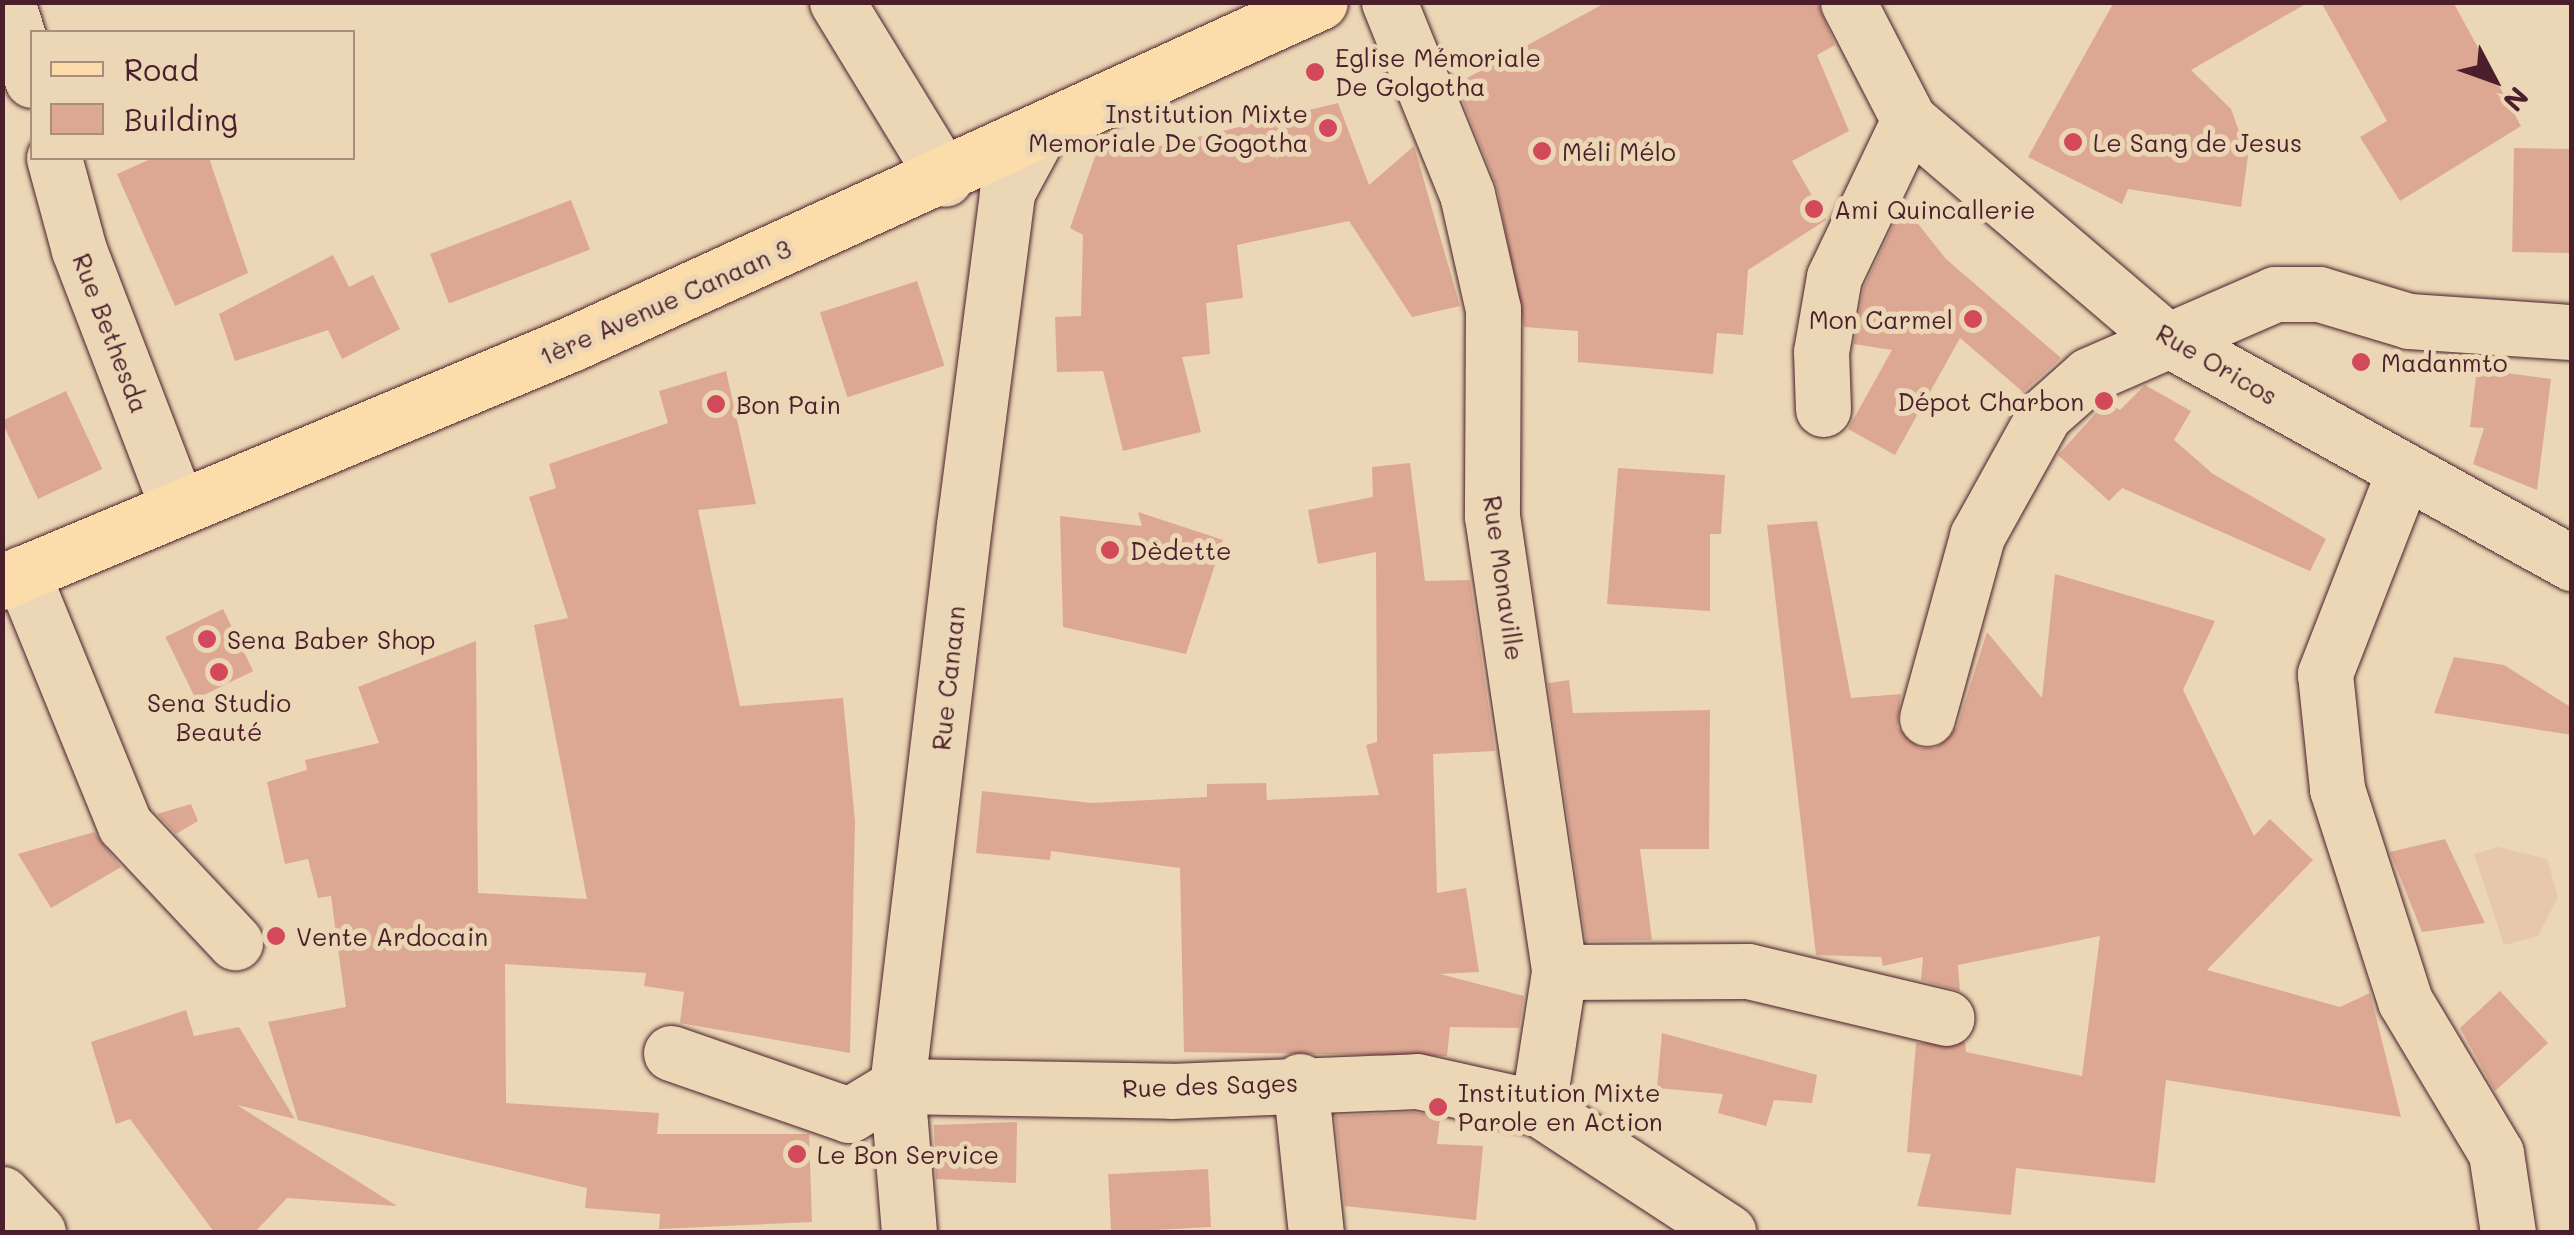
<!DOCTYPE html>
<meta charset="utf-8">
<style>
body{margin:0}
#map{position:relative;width:2574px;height:1235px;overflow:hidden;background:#ebd6b5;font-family:Mali,sans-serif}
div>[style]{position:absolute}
.built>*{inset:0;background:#e7c8ab}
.building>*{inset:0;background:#dda893;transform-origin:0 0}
.roads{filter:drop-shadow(0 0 2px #4a1f2b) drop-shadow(0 0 2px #4a1f2b)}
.minor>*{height:55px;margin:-27.5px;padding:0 27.5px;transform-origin:27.5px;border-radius:27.5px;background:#ebd6b5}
.major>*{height:55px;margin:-27.5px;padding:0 27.5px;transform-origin:27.5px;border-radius:27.5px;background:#fddcac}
.dots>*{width:28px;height:28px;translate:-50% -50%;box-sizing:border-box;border:5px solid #ebd6b5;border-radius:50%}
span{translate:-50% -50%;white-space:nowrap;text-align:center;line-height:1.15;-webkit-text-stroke:10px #ebd6b5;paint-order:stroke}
.poi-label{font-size:25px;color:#4a1f2b}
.left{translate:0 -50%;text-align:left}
.right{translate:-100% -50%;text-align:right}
.street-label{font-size:25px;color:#4a1f2b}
.frame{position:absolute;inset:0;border:5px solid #4a1f2b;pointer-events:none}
.legend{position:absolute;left:30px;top:30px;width:325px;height:130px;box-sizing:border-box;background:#ebd6b5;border:2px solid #ab8d7e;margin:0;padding:12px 18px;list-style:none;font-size:30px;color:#4a1f2b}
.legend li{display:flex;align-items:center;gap:20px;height:50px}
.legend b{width:50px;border:2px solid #ab8d7e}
.north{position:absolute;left:2444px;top:30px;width:100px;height:100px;-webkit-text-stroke:8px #ebd6b5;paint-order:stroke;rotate:131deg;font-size:28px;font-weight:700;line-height:40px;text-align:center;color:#4a1f2b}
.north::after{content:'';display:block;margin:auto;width:35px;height:45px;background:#4a1f2b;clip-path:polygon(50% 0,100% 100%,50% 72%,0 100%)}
</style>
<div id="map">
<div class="built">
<i style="clip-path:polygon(2498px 847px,2547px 859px,2558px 897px,2538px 936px,2504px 945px,2474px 854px)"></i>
</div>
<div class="building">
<i style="clip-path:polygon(1607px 2px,1817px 2px,1835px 45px,1817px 55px,1849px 131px,1792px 161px,1826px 220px,1748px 270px,1743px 335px,1717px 333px,1713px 374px,1578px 362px,1578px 331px,1524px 327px,1497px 187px,1456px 84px)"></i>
<i style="clip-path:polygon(2114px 2px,2309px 2px,2191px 70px,2231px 109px,2248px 156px,2241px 207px,2128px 189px,2122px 204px,2028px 157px)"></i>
<i style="clip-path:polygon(2321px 2px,2453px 2px,2521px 126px,2400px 201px,2360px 137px,2387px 121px)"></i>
<i style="clip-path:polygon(1338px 103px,1369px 185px,1414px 146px,1460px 306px,1412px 317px,1349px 221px,1237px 245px,1243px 298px,1206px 303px,1210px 354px,1182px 357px,1201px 432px,1123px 451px,1103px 371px,1057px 372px,1055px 317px,1081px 316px,1083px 235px,1070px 228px,1097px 151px,1146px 139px,1148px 149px)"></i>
<i style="left:2514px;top:148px;width:58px;height:104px;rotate:1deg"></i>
<i style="clip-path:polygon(153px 158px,209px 158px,248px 273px,175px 306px,117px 174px)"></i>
<i style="left:571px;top:200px;width:53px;height:151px;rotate:69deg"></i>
<i style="clip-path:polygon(1903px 205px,1946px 259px,2061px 358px,2023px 392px,1960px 338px,1895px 455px,1848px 429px,1892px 350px,1854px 344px,1864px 287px)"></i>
<i style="clip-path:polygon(333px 255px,349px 287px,373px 275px,400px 329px,342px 359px,328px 330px,235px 361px,219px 314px)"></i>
<i style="left:917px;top:281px;width:89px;height:102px;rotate:72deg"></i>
<i style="clip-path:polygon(2477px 369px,2551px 379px,2537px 490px,2473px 464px,2484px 428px,2470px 427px)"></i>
<i style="clip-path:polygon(726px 371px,756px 504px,698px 510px,740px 706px,843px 698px,855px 821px,850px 1053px,680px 1023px,684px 992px,644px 986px,646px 973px,505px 964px,506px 1103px,659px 1113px,657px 1134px,809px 1134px,812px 1222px,659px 1229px,660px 1214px,585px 1208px,587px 1188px,298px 1120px,268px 1022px,346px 1007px,331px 896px,318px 898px,308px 859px,285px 864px,267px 782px,307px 770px,305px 760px,379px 743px,358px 687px,476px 641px,478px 893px,587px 899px,534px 625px,568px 618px,529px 497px,556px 488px,549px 464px,668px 423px,659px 391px)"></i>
<i style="clip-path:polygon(2145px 385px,2191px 411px,2174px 440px,2213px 474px,2326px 539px,2310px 571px,2122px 488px,2109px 501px,2058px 455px,2106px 402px,2120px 410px)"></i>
<i style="left:66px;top:391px;width:86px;height:71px;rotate:65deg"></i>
<i style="clip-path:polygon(1410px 463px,1425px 581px,1470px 580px,1495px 751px,1433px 754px,1437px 893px,1466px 888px,1479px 972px,1440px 974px,1524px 996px,1519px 1028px,1450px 1027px,1447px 1056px,1184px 1052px,1180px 868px,1051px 851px,1050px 860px,976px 853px,982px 791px,1092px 803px,1207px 797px,1207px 784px,1266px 783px,1267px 800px,1379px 795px,1366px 745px,1377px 742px,1376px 552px,1318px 564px,1308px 510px,1373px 497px,1372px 467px)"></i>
<i style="clip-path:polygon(1618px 468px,1725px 475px,1721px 534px,1710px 534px,1710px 611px,1607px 604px)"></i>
<i style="clip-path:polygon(1138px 512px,1223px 540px,1186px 654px,1063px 627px,1060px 516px,1142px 526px)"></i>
<i style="clip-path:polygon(1817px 521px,1851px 698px,1901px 694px,1897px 727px,1920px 748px,1936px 748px,1957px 727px,1987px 632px,2042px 698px,2055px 574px,2215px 621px,2183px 690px,2254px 836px,2270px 819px,2313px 860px,2207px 970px,2340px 1007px,2370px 993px,2401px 1117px,2166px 1080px,2155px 1183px,2016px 1168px,2011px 1215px,1917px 1206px,1931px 1154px,1907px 1152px,1916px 1043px,1965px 1042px,1966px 1052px,2082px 1076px,2100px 936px,1958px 965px,1960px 991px,1921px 980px,1923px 957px,1883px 966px,1881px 957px,1816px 955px,1767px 525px)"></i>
<i style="left:223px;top:609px;width:69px;height:64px;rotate:64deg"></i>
<i style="clip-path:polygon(2454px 657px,2504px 665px,2572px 708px,2572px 735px,2434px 713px)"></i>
<i style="clip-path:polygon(1569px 680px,1573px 713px,1710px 710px,1709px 849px,1640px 849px,1652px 940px,1586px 941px,1548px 683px)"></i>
<i style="clip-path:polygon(191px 804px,198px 821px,176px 834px,157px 814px)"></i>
<i style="clip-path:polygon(94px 832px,121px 867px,51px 908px,18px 854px)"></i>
<i style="clip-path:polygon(2445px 839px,2485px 923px,2422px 932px,2390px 852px)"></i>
<i style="clip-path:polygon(2500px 991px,2548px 1043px,2495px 1091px,2460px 1028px)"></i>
<i style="clip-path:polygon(186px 1010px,194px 1036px,239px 1027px,295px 1119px,237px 1105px,397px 1206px,287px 1198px,255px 1232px,214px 1232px,130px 1119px,116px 1124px,91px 1042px)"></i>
<i style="clip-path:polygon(1662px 1033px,1817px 1075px,1812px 1103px,1774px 1100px,1766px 1126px,1718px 1113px,1723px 1094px,1657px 1088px)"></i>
<i style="clip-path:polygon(1414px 1112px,1440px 1118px,1437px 1144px,1483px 1146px,1476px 1220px,1345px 1206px,1335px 1116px)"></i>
<i style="clip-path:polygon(1017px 1122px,1016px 1183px,936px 1179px,934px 1125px)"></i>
<i style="left:1208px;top:1169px;width:58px;height:100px;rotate:87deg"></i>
</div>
<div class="roads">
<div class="minor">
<i style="left:7px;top:2px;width:82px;rotate:72.2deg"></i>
<i style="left:837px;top:2px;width:207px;rotate:58.6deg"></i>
<i style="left:1389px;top:2px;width:207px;rotate:67.9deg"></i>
<i style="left:1467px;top:194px;width:118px;rotate:77.3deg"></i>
<i style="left:1493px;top:309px;width:207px;rotate:90.3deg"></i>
<i style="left:1492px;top:516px;width:461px;rotate:81.6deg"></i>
<i style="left:1559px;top:972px;width:138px;rotate:98.8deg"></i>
<i style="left:1848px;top:2px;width:133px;rotate:62.7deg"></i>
<i style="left:1909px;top:120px;width:333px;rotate:40.5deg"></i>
<i style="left:2162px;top:336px;width:469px;rotate:29deg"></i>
<i style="left:54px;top:158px;width:95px;rotate:74.8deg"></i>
<i style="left:79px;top:250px;width:273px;rotate:69deg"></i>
<i style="left:1823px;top:409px;width:57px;rotate:-92deg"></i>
<i style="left:1821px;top:352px;width:76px;rotate:-80.2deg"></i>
<i style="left:1834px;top:277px;width:174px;rotate:-64.5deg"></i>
<i style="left:2404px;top:471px;width:218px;rotate:111.3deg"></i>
<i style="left:2325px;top:674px;width:116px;rotate:84deg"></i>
<i style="left:2337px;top:789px;width:223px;rotate:72.2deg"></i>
<i style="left:2405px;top:1001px;width:177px;rotate:59.1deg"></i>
<i style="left:2496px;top:1153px;width:80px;rotate:81.4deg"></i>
<i style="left:22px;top:573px;width:272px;rotate:67.8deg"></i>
<i style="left:125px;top:825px;width:161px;rotate:46.8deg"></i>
<i style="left:1927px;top:718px;width:189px;rotate:-74.6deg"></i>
<i style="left:1977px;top:536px;width:138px;rotate:-61deg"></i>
<i style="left:2044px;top:415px;width:60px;rotate:-41.6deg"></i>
<i style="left:2089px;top:375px;width:203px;rotate:-23.5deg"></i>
<i style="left:2275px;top:294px;width:44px"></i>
<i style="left:2319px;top:294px;width:94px;rotate:16.7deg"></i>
<i style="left:2409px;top:321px;width:163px;rotate:3.9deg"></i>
<i style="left:1559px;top:972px;width:189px;rotate:-0.3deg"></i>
<i style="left:1748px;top:971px;width:204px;rotate:13.3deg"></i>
<i style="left:671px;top:1053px;width:188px;rotate:19.2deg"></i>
<i style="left:849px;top:1115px;width:56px;rotate:-31.1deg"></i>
<i style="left:897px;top:1086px;width:274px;rotate:1deg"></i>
<i style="left:1171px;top:1091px;width:246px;rotate:-2.3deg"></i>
<i style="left:1417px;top:1081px;width:124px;rotate:12.6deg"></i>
<i style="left:1538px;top:1108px;width:227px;rotate:33.1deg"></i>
<i style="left:1300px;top:1081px;width:152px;rotate:84deg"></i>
<i style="left:2px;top:1194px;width:52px;rotate:46.5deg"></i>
<i style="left:909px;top:1232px;width:146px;rotate:-94.7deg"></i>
<i style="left:897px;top:1086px;width:565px;rotate:-83.19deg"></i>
<i style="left:964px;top:525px;width:336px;rotate:-82.6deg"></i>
<i style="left:1007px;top:192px;width:69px;rotate:-61.6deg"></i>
</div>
<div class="major">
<i style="left:2px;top:582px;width:619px;rotate:-22.71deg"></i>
<i style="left:573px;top:343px;width:821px;rotate:-24.54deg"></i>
</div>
</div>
<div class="dots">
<i style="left:1315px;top:72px;background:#d1495b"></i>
<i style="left:1328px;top:128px;background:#d1495b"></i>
<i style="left:2073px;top:142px;background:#d1495b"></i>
<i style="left:1542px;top:151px;background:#d1495b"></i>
<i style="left:1814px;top:209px;background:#d1495b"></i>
<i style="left:1973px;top:319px;background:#d1495b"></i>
<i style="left:2361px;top:362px;background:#d1495b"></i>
<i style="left:2104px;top:401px;background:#d1495b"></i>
<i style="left:716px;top:404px;background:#d1495b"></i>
<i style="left:1110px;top:550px;background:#d1495b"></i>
<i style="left:207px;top:639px;background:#d1495b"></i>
<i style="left:219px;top:672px;background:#d1495b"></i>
<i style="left:276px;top:936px;background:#d1495b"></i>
<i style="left:1438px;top:1107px;background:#d1495b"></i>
<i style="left:797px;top:1154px;background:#d1495b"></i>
</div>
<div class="poi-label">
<span class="left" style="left:1335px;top:72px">Eglise Mémoriale<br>De Golgotha</span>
<span class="right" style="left:1308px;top:128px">Institution Mixte<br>Memoriale De Gogotha</span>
<span class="left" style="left:2093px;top:142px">Le Sang de Jesus</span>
<span class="left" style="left:1562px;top:151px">Méli Mélo</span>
<span class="left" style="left:1834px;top:209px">Ami Quincallerie</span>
<span class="right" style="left:1953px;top:319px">Mon Carmel</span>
<span class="left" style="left:2381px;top:362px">Madanmto</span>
<span class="right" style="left:2084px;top:401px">Dépot Charbon</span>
<span class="left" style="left:736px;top:404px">Bon Pain</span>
<span class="left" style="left:1130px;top:550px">Dèdette</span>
<span class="left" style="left:227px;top:639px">Sena Baber Shop</span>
<span style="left:219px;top:717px">Sena Studio<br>Beauté</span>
<span class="left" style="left:296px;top:936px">Vente Ardocain</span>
<span class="left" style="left:1458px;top:1107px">Institution Mixte<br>Parole en Action</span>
<span class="left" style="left:817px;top:1154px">Le Bon Service</span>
</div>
<div class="street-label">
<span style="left:665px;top:302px;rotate:-24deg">1ère Avenue Canaan 3</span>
<span style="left:111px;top:333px;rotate:69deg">Rue Bethesda</span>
<span style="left:2217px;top:364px;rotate:30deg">Rue Oricos</span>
<span style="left:1504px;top:578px;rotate:82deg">Rue Monaville</span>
<span style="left:948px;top:678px;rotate:-84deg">Rue Canaan</span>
<span style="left:1210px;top:1085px;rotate:-2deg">Rue des Sages</span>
</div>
<div class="frame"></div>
<ul class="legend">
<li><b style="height:12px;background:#fddcac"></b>Road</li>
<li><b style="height:28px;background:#dda893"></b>Building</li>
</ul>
<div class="north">N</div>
</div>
